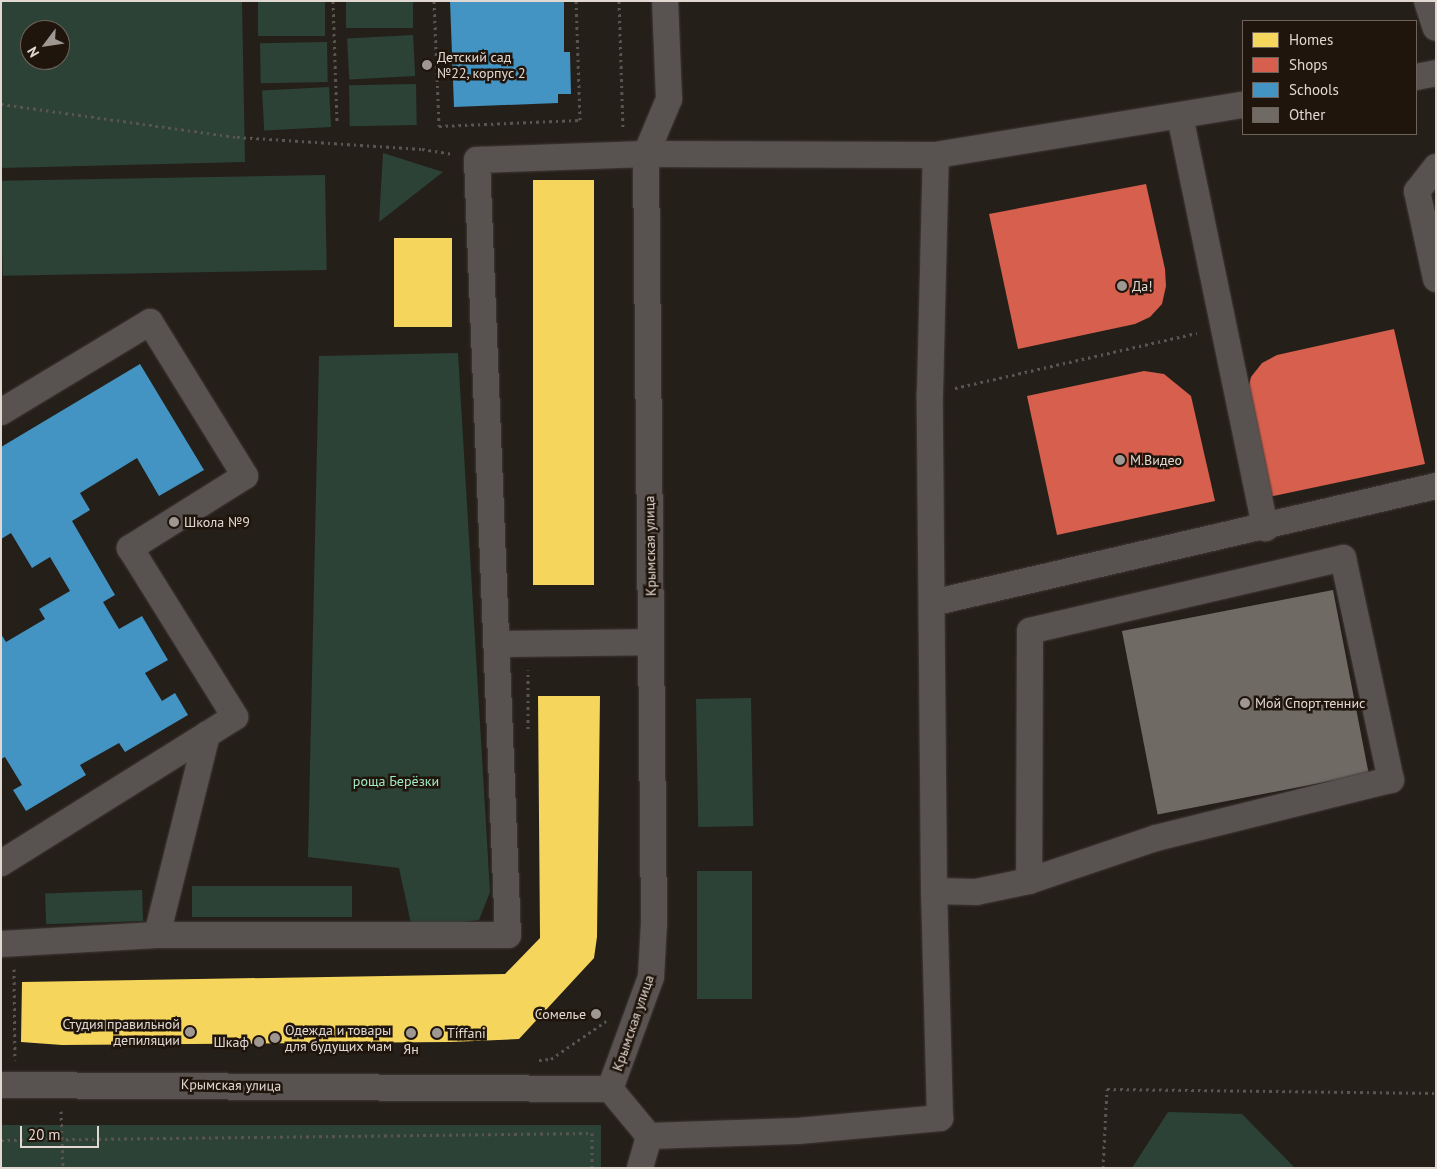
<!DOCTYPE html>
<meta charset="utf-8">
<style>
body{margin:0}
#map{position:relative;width:1437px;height:1169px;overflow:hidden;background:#251f1a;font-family:"PT Sans",sans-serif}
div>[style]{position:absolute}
.green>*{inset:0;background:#2c4236;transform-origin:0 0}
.homes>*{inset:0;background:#f6d55c;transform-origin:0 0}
.shops>*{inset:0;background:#d6604d}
.schools>*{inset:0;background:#4393c3}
.building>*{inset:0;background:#6f6a64;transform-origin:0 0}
.path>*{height:3px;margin-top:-1.5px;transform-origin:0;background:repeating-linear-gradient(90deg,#5b5552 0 2.5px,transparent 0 6.5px)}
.roads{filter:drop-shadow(0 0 1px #403a37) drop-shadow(0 0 1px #403a37)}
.minor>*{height:26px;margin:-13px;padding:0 13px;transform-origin:13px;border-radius:13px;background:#585350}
.dots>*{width:14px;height:14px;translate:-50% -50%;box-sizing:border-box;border:2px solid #20150c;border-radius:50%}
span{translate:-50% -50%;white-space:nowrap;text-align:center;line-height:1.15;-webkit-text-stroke:5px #20150c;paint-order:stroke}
.poi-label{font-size:14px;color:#e1d8d2}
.left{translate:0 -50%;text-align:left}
.right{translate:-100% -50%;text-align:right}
.street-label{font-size:14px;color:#e1d8d2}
.park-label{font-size:14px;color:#9fe9c4}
.frame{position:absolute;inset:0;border:2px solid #e1d8d2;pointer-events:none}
.legend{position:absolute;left:1242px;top:20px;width:175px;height:115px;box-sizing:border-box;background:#20150c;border:1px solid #6d635b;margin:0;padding:6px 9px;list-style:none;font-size:15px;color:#e1d8d2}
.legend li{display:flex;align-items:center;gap:10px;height:25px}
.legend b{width:25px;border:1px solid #6d635b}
.north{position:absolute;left:20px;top:20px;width:50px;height:50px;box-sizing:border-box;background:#20150c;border:1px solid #6d635b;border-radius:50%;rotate:239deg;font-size:14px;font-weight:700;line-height:20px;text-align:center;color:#e1d8d2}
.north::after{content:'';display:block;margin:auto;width:18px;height:22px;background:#9f9792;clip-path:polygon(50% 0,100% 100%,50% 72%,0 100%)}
.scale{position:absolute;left:20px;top:1126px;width:79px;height:22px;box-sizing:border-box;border:2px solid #e1d8d2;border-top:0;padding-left:6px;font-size:15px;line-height:18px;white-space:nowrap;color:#e1d8d2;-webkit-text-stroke:4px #20150c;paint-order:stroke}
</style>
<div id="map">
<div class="green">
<i style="clip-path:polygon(evenodd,1px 1px,242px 1px,245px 162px,1px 168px,1px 1px,30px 30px,60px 30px,60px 60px,30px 60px,30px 30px)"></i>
<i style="left:258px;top:1px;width:67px;height:35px"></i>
<i style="left:346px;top:1px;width:67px;height:27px"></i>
<i style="left:413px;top:35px;width:41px;height:66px;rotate:87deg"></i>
<i style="left:327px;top:42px;width:40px;height:67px;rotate:89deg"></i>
<i style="left:416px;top:84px;width:41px;height:67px;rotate:89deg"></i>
<i style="left:329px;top:87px;width:40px;height:67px;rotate:87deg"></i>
<i style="clip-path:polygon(383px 153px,443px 172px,379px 222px)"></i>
<i style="left:325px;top:175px;width:95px;height:324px;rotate:89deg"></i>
<i style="clip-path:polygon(458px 353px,490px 892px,479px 920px,412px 928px,399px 868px,308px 857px,319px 356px)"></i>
<i style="left:751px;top:698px;width:128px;height:55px;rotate:89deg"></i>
<i style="left:697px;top:871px;width:55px;height:128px"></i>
<i style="left:352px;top:886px;width:31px;height:160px;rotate:90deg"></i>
<i style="left:142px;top:890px;width:31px;height:97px;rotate:88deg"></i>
<i style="clip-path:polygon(1168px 1112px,1242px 1114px,1295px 1168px,1132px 1168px)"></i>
<i style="left:601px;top:1125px;width:43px;height:600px;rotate:90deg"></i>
</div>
<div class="homes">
<i style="left:533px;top:180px;width:61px;height:405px"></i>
<i style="left:394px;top:238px;width:58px;height:89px"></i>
<i style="clip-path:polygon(538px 696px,600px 696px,597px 937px,594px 958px,519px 1039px,451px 1042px,62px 1045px,21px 1042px,22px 982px,505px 974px,540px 938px)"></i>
</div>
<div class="shops">
<i style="clip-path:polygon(1146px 184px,1165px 269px,1166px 286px,1162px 304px,1150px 317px,1135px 324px,1018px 349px,989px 214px)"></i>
<i style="clip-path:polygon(1394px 329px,1425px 464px,1269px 497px,1247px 394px,1251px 377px,1262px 363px,1277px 355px)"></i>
<i style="clip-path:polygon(1144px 371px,1164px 374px,1191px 396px,1215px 501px,1057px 535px,1027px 396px)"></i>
</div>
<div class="schools">
<i style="clip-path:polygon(450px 1px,564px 1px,564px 52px,570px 52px,571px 94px,558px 94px,558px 103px,454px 107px)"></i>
<i style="clip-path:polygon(140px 364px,204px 470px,159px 496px,137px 458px,80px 493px,90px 510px,72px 521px,115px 595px,103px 602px,119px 629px,142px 616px,168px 660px,145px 673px,162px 701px,175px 693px,188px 715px,125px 752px,119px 743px,80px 765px,86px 775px,26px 811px,13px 790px,22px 785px,5px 757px,1px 759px,1px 634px,6px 642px,45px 619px,39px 609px,70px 591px,50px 557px,32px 568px,11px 533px,1px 539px,1px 447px)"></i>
</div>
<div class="building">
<i style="left:1333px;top:590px;width:187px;height:215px;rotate:79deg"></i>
</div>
<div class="path">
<i style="left:333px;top:1px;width:122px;rotate:88.1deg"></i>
<i style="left:434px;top:1px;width:125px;rotate:87.7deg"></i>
<i style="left:439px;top:126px;width:141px;rotate:-2.4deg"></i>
<i style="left:580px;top:120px;width:119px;rotate:-91.9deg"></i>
<i style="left:619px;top:1px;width:128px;rotate:88.2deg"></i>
<i style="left:1px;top:104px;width:238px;rotate:8deg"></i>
<i style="left:237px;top:137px;width:185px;rotate:3.7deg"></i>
<i style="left:422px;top:149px;width:30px;rotate:9deg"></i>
<i style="left:955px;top:388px;width:248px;rotate:-12.8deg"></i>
<i style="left:528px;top:729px;width:59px;rotate:-90deg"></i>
<i style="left:14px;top:969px;width:91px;rotate:89.4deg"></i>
<i style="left:539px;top:1060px;width:12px;rotate:-5deg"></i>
<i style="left:551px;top:1059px;width:67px;rotate:-34.6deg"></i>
<i style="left:61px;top:1111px;width:57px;rotate:88deg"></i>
<i style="left:1px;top:1140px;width:591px;rotate:-0.68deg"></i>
<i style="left:592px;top:1133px;width:35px;rotate:90deg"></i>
<i style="left:1103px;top:1168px;width:79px;rotate:-87.1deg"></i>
<i style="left:1107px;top:1089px;width:329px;rotate:0.7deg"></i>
</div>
<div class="roads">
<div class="minor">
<i style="left:1427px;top:1px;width:28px;rotate:72deg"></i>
<i style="left:1416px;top:77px;width:20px;rotate:-11deg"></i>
<i style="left:1180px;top:116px;width:421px;rotate:78.3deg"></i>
<i style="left:1436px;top:167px;width:31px;rotate:128deg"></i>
<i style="left:1417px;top:191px;width:90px;rotate:77.8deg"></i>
<i style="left:1px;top:412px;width:174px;rotate:-31.1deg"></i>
<i style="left:150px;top:322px;width:181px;rotate:58.3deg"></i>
<i style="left:245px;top:476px;width:136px;rotate:147.9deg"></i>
<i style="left:130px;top:548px;width:199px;rotate:58.1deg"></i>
<i style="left:235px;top:717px;width:276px;rotate:148deg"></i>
<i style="left:932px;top:603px;width:517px;rotate:-13.07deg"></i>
<i style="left:496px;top:644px;width:155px;rotate:-0.7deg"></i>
<i style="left:934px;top:891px;width:42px;rotate:1.4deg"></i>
<i style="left:976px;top:892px;width:54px;rotate:-11.7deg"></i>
<i style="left:1029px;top:881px;width:134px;rotate:-18.7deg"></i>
<i style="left:1156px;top:838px;width:242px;rotate:-13.9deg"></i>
<i style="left:1391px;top:780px;width:227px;rotate:-102.2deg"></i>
<i style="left:1343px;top:558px;width:321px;rotate:166.9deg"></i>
<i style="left:1030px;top:631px;width:250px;rotate:90.2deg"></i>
<i style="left:157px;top:935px;width:207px;rotate:-76deg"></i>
<i style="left:1px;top:944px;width:156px;rotate:-3.3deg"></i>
<i style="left:157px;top:935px;width:351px"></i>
<i style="left:508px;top:935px;width:776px;rotate:-92.29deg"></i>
<i style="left:477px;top:160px;width:169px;rotate:-2deg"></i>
<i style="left:646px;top:154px;width:290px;rotate:0.2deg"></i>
<i style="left:936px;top:155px;width:311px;rotate:-9.3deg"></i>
<i style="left:1px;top:1085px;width:609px;rotate:0.38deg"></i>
<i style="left:610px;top:1089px;width:119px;rotate:-69.9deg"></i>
<i style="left:651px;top:977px;width:54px;rotate:-86.8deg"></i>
<i style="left:654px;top:923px;width:769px;rotate:-90.6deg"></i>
<i style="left:646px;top:154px;width:60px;rotate:-67.3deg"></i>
<i style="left:669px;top:99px;width:98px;rotate:-92.3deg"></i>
<i style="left:610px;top:1089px;width:61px;rotate:50.3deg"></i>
<i style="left:649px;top:1136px;width:149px;rotate:-1.9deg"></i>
<i style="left:798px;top:1131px;width:143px;rotate:-5.2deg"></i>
<i style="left:940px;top:1118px;width:227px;rotate:-91.5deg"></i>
<i style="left:934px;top:891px;width:498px;rotate:-90.5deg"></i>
<i style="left:930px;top:393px;width:238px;rotate:-88.6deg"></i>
<i style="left:640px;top:1168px;width:33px;rotate:-74deg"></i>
</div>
</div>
<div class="dots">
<i style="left:427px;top:65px;background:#9f9792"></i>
<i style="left:1122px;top:286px;background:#9f9792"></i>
<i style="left:1120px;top:460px;background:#9f9792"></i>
<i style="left:174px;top:522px;background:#9f9792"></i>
<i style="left:1245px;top:703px;background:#9f9792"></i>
<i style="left:596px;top:1014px;background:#9f9792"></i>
<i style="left:190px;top:1032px;background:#9f9792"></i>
<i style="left:411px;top:1033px;background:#9f9792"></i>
<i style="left:437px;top:1033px;background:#9f9792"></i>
<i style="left:275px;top:1038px;background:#9f9792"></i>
<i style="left:259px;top:1042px;background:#9f9792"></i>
</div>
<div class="poi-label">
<span class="left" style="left:437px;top:65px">Детский сад<br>№22, корпус 2</span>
<span class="left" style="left:1132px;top:286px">Да!</span>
<span class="left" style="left:1130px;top:460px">М.Видео</span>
<span class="left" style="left:184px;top:522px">Школа №9</span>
<span class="left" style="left:1255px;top:703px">Мой Спорт теннис</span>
<span class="right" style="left:586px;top:1014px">Сомелье</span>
<span class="right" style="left:180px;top:1032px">Студия правильной<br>депиляции</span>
<span class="left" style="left:285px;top:1038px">Одежда и товары<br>для будущих мам</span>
<span class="left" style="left:447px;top:1033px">Tiffani</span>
<span class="right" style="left:249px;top:1042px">Шкаф</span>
<span style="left:411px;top:1049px">Ян</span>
</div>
<div class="street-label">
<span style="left:650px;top:546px;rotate:-91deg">Крымская улица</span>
<span style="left:633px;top:1023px;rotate:-71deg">Крымская улица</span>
<span style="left:231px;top:1085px;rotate:1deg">Крымская улица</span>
</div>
<div class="park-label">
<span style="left:396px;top:781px">роща Берёзки</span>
</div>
<div class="frame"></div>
<ul class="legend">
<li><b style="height:14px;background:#f6d55c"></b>Homes</li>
<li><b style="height:14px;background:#d6604d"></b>Shops</li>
<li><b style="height:14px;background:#4393c3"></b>Schools</li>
<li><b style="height:14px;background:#6f6a64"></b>Other</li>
</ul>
<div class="north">N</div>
<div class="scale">20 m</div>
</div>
